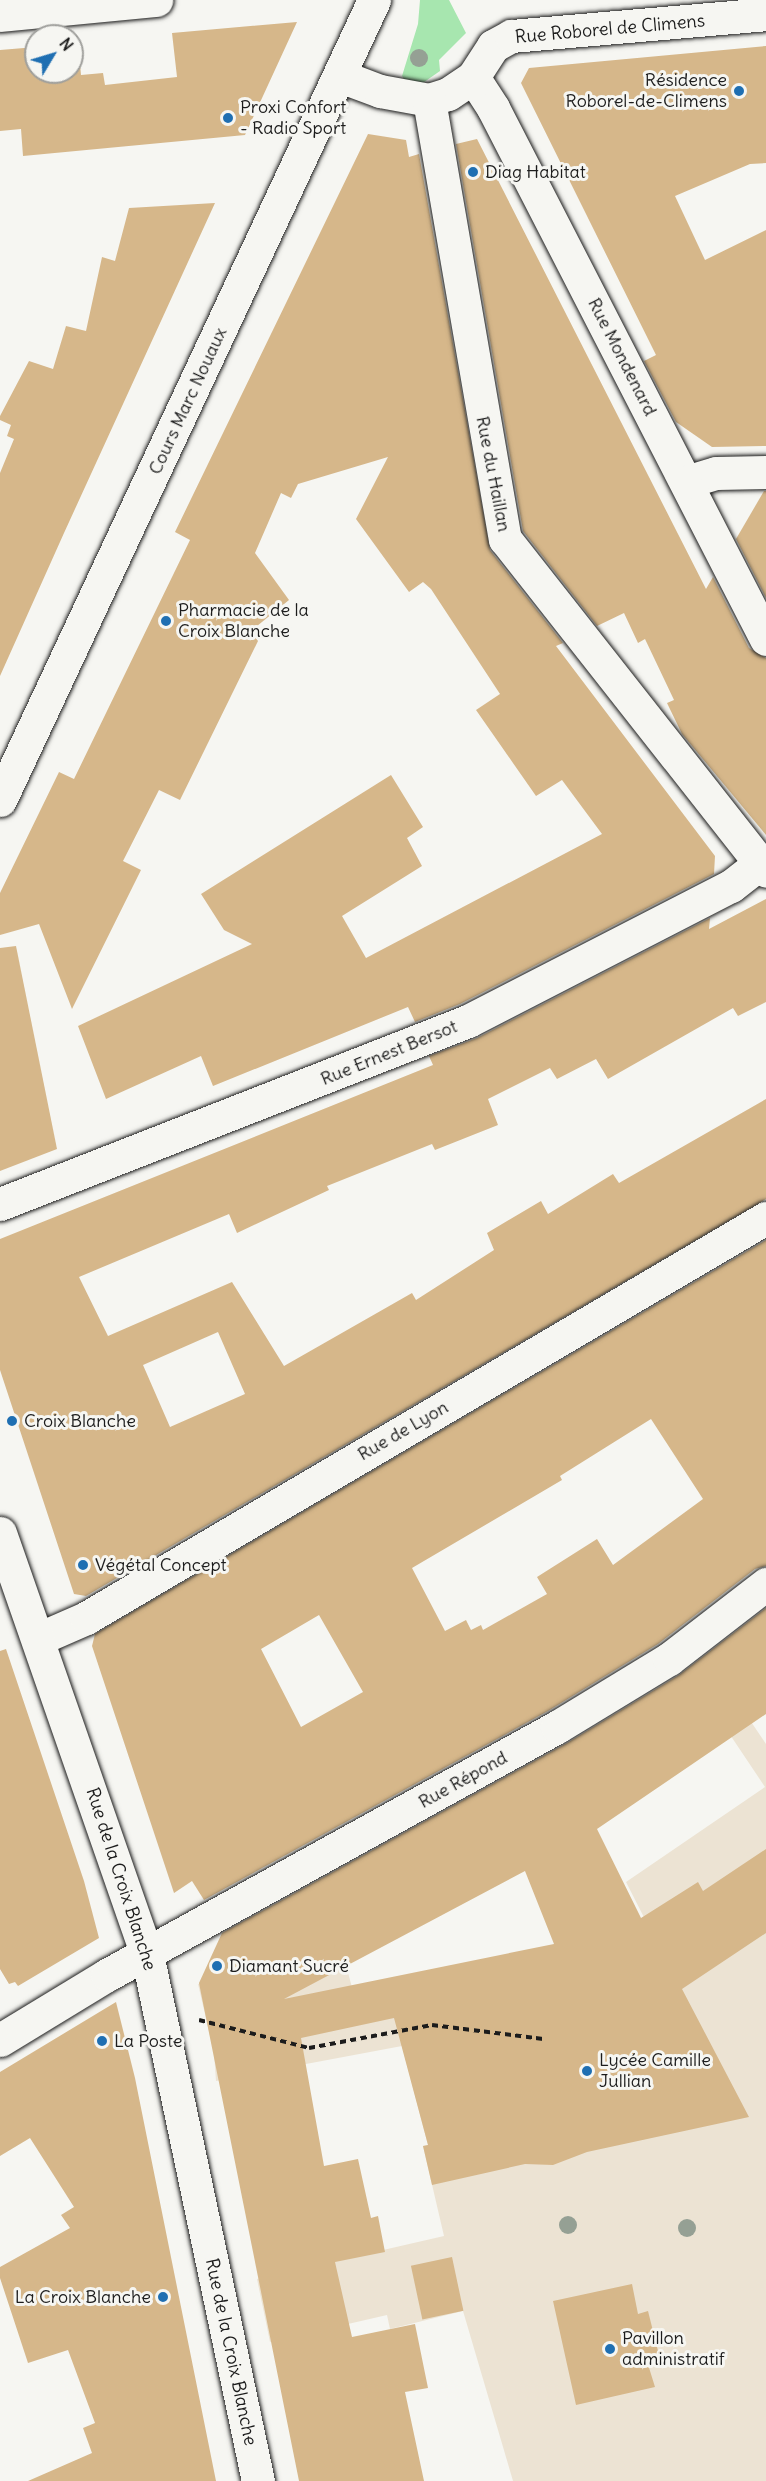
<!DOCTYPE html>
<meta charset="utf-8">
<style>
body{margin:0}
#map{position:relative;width:766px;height:2481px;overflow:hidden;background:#f6f6f2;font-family:Delius,sans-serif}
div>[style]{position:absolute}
.built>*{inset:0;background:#ece3d3}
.green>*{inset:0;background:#a7e6af}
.building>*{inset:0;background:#d6b78a;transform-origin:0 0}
.path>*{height:4px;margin-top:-2px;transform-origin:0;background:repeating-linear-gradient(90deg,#1c1c1c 0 6px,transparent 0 10.5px)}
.roads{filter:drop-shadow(0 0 2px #1c1c1c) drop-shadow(0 0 2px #1c1c1c)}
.minor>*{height:33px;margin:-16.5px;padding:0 16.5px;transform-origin:16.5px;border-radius:16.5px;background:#f6f6f2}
.tertiary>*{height:33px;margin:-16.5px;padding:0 16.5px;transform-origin:16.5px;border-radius:16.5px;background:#f6f6f2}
.trees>*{width:18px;height:18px;margin:-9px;border-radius:50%;background:#95a094}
.dots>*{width:16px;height:16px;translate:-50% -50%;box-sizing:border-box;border:3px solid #f6f6f2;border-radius:50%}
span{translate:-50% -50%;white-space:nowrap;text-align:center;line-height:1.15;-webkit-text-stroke:6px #f6f6f2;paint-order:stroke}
.street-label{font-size:18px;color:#1c1c1c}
.poi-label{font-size:18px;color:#1c1c1c}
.right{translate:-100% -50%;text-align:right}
.left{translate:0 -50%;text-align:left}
.north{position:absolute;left:24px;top:24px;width:60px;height:60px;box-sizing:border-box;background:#f6f6f2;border:2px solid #9f9f9c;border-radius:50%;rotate:52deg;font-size:16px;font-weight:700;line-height:24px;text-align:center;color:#1c1c1c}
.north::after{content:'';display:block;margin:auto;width:21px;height:27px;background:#1f6fb2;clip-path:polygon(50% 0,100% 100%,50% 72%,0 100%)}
</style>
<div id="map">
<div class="built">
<i style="clip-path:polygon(710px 1661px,766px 1744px,766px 2481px,513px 2481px,463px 2311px,390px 2329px,387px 2315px,270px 2342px,257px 2279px,444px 2236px,423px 2146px,428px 2145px,402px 2046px,216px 2081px,214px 2053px,198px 1984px,273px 2000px,288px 1958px,347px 1969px,362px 2024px,654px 1937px,626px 1882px,765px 1787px,690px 1675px)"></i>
</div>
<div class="green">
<i style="clip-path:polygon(420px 0,449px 0,466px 33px,439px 60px,440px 71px,417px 87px,408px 85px,402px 76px,418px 24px)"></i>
</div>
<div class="building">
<i style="clip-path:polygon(297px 22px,245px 135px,23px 156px,21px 129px,0 131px,0 50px,36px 47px,36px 72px,72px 72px,72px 43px,78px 43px,81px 75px,103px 73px,105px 85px,177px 77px,172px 33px)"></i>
<i style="clip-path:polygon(766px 46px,766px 163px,750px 164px,675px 196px,705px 260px,766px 230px,766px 446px,712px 447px,676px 422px,644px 361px,656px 355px,521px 83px,529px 68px)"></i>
<i style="clip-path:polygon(368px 134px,406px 140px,409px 157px,419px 154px,490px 550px,563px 643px,556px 646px,715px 856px,714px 874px,460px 1004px,415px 1022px,408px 1007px,213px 1086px,201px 1056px,106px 1099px,78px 1026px,252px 944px,224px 930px,201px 894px,391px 775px,423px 827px,407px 838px,422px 866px,342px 916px,366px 958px,602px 834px,562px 780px,536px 796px,476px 710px,500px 694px,431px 589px,423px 582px,409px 592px,356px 519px,388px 457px,298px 484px,291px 498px,281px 493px,255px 553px,289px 600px,251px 631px,258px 641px,180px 800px,159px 790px,123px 861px,141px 870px,72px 1009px,39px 924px,0 935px,0 893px,59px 772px,74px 779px,190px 540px,175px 532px)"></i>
<i style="clip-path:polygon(477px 139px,706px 589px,713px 577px,749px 648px,766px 658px,766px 835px,682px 734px,667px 703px,674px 700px,645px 639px,638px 643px,624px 613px,597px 626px,523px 531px,456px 144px)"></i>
<i style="clip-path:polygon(215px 203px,64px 533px,0 676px,0 473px,14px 439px,7px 436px,11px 425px,0 420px,0 416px,29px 361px,53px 369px,66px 326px,86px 331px,102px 257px,115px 261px,129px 208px)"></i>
<i style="clip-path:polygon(764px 491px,766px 491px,766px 598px,736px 539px)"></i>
<i style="clip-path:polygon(evenodd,766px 899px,766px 1002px,738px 1016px,733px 1008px,608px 1079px,596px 1059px,557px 1079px,550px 1068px,488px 1099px,498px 1125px,435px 1150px,432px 1144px,327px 1186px,329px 1190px,237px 1233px,229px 1214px,79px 1277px,108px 1336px,232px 1282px,284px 1366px,412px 1293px,416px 1300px,494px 1250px,487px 1233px,541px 1201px,548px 1214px,613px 1174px,619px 1183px,766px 1099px,766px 1199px,86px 1596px,74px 1594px,0 1370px,0 1239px,433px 1065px,429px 1056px,477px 1038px,710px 918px,709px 929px,766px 899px,218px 1332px,245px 1394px,170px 1427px,143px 1365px,218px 1332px)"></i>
<i style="clip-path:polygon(16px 946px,57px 1149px,0 1171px,0 948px)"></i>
<i style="clip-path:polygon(evenodd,766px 1240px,766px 1566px,755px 1569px,658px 1644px,548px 1711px,204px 1900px,192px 1881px,174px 1893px,92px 1646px,95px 1634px,766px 1240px,651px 1419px,703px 1499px,613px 1565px,597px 1539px,537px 1577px,547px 1594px,483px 1630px,481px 1625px,471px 1630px,466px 1620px,445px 1631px,412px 1568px,562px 1480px,560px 1476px,651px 1419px,766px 1240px,319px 1615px,363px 1692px,301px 1727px,261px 1649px,319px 1615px)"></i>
<i style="clip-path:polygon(evenodd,766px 1608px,766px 1714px,597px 1829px,641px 1918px,698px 1882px,703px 1891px,766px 1849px,766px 1933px,682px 1989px,749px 2117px,587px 2152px,553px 2165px,525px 2164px,432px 2185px,423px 2146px,428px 2145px,394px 2018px,301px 2038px,324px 2166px,358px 2159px,371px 2218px,378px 2216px,385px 2252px,335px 2262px,352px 2337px,415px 2324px,428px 2388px,405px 2392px,424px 2481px,299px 2481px,199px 1983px,222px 1933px,567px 1743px,679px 1675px,766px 1608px,525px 1871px,554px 1944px,284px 1999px,525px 1871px)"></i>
<i style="clip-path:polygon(6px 1649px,84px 1881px,99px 1938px,18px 1986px,15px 1982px,9px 1984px,0 1969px,0 1651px)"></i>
<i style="clip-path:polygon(116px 2002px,135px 2078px,216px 2481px,28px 2481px,92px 2453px,83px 2428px,95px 2423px,68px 2350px,28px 2363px,0 2278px,0 2267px,70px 2228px,61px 2215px,74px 2207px,30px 2138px,0 2156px,0 2072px)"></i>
<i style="left:452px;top:2257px;width:55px;height:42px;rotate:78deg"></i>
<i style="clip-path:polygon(632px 2284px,638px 2314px,648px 2311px,659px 2355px,646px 2358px,655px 2387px,576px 2405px,553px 2301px)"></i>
</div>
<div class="path">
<i style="left:199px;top:2020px;width:114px;rotate:14.3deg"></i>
<i style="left:309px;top:2048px;width:125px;rotate:-10.6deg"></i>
<i style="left:432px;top:2025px;width:112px;rotate:7.2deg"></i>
</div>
<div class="roads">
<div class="minor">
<i style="left:0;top:15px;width:157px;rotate:-5.5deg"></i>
<i style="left:340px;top:76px;width:43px;rotate:20.6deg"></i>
<i style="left:380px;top:91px;width:50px;rotate:10.4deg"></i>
<i style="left:429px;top:100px;width:20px;rotate:-18deg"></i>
<i style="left:448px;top:94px;width:30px;rotate:-34deg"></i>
<i style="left:473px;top:77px;width:37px;rotate:-57deg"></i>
<i style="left:493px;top:46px;width:21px;rotate:-29deg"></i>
<i style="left:511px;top:36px;width:256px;rotate:-4.9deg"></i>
<i style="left:473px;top:77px;width:37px;rotate:57deg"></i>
<i style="left:493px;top:108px;width:597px;rotate:62.79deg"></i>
<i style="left:429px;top:100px;width:446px;rotate:80.2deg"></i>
<i style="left:505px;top:539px;width:422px;rotate:51.8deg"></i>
<i style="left:686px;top:482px;width:31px;rotate:-17deg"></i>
<i style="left:716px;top:473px;width:50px;rotate:-1.1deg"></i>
<i style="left:0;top:1204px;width:503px;rotate:-21.36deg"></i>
<i style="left:468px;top:1021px;width:296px;rotate:-27.2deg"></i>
<i style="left:731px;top:886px;width:37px;rotate:-38deg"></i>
<i style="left:38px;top:1639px;width:52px;rotate:-23.6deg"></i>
<i style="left:86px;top:1618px;width:789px;rotate:-30.47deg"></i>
</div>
<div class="tertiary">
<i style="left:0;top:800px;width:883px;rotate:-64.94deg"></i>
<i style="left:0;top:1533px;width:446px;rotate:70.8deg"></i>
<i style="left:147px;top:1954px;width:539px;rotate:78.11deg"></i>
<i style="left:0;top:2040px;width:125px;rotate:-31.3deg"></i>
<i style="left:107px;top:1975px;width:514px;rotate:-28.86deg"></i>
<i style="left:557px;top:1727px;width:131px;rotate:-31.3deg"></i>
<i style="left:669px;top:1659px;width:123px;rotate:-37.7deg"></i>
</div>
</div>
<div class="trees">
<i style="left:419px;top:58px"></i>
<i style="left:568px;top:2225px"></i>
<i style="left:687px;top:2228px"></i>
</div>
<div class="dots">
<i style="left:739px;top:91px;background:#1f6fb2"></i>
<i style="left:228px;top:118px;background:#1f6fb2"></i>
<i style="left:473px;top:172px;background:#1f6fb2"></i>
<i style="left:166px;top:621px;background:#1f6fb2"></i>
<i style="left:12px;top:1421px;background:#1f6fb2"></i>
<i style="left:83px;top:1565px;background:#1f6fb2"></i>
<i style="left:217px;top:1966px;background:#1f6fb2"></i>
<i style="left:102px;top:2041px;background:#1f6fb2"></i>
<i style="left:587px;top:2071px;background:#1f6fb2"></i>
<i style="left:163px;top:2297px;background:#1f6fb2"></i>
<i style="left:610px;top:2349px;background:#1f6fb2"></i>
</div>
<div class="street-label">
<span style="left:610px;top:29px;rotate:-5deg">Rue Roborel de Climens</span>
<span style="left:622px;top:357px;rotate:63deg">Rue Mondenard</span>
<span style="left:188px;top:401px;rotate:-65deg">Cours Marc Nouaux</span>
<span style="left:493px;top:474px;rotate:79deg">Rue du Haillan</span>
<span style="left:389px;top:1053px;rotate:-22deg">Rue Ernest Bersot</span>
<span style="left:403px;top:1431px;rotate:-30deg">Rue de Lyon</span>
<span style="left:463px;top:1780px;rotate:-29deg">Rue Répond</span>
<span style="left:121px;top:1879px;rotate:72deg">Rue de la Croix Blanche</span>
<span style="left:231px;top:2352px;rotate:78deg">Rue de la Croix Blanche</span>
</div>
<div class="poi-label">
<span class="right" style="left:727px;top:91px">Résidence<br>Roborel-de-Climens</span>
<span class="left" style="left:240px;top:118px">Proxi Confort<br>- Radio Sport</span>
<span class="left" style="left:485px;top:172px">Diag Habitat</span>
<span class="left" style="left:178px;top:621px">Pharmacie de la<br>Croix Blanche</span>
<span class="left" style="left:24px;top:1421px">Croix Blanche</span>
<span class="left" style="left:95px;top:1565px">Végétal Concept</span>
<span class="left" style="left:229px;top:1966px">Diamant Sucré</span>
<span class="left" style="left:114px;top:2041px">La Poste</span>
<span class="left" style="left:599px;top:2071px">Lycée Camille<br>Jullian</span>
<span class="right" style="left:151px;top:2297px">La Croix Blanche</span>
<span class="left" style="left:622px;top:2349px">Pavillon<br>administratif</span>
</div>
<div class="north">N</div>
</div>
